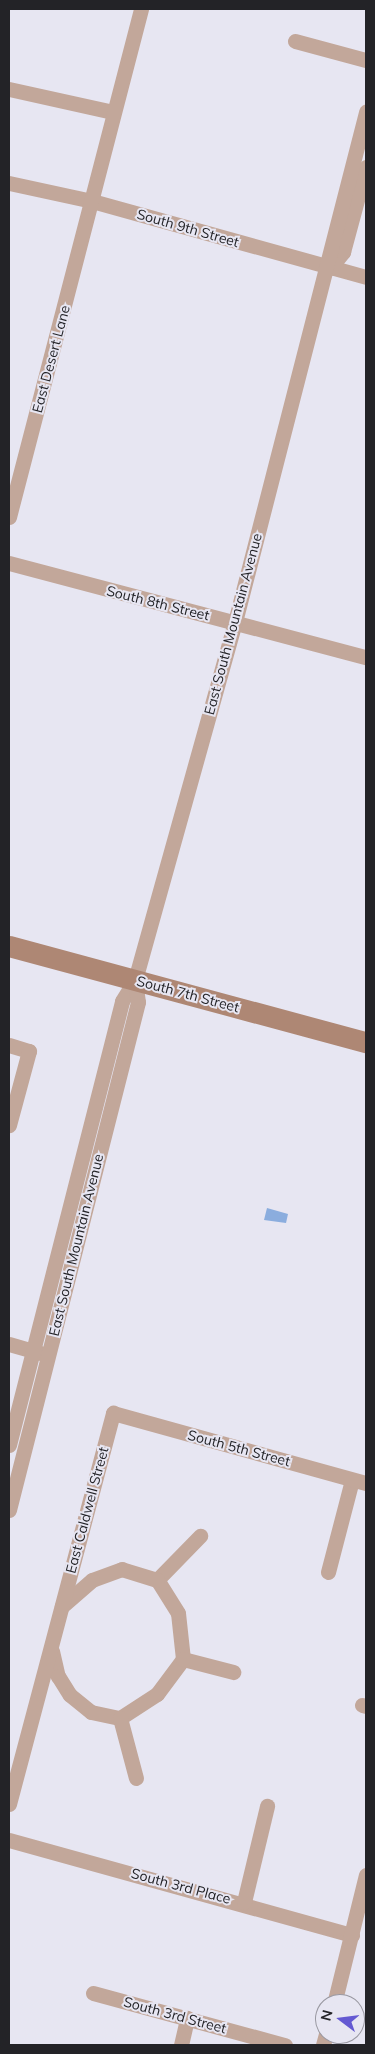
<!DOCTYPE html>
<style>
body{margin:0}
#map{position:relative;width:375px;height:2054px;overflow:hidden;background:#e7e6f2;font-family:Mulish,sans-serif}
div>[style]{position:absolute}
.water>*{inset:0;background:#8badde}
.street>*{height:15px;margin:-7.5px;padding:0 7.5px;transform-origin:7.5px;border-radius:7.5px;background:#c2a79a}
.secondary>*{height:21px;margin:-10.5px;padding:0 10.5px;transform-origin:10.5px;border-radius:10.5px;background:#ae8774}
span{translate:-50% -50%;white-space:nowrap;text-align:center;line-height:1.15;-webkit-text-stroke:4px #e7e6f2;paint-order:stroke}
.street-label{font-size:14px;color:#232327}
.frame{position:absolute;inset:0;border:10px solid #232327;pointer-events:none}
.north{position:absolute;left:315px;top:1994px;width:50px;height:50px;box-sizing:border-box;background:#e7e6f2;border:1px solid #9998a1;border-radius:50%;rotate:285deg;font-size:14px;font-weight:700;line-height:20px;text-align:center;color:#232327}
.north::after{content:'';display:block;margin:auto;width:18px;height:22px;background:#6459d2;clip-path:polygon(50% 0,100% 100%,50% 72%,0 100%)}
</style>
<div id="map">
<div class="water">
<i style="clip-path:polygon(267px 1208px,288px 1214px,286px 1223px,264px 1220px)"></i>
</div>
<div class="street">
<i style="left:295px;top:41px;width:73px;rotate:15deg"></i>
<i style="left:9px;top:89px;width:107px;rotate:12.5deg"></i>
<i style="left:9px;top:183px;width:85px;rotate:12.2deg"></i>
<i style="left:92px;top:201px;width:284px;rotate:15.5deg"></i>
<i style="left:330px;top:268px;width:21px;rotate:-51deg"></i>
<i style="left:343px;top:252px;width:88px;rotate:-74.9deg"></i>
<i style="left:9px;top:517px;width:525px;rotate:-75.43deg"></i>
<i style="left:9px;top:563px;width:369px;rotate:14.8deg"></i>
<i style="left:9px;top:1045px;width:21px;rotate:17deg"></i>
<i style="left:29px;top:1051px;width:77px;rotate:105.1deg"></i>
<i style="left:9px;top:1344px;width:33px;rotate:16deg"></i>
<i style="left:9px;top:1445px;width:458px;rotate:-75.7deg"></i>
<i style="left:122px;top:1001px;width:25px;rotate:-58deg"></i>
<i style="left:135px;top:980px;width:372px;rotate:-74.4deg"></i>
<i style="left:235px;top:622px;width:527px;rotate:-75.59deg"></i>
<i style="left:9px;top:1510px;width:524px;rotate:-75.75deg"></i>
<i style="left:138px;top:1002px;width:22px;rotate:-98deg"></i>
<i style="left:328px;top:1572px;width:95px;rotate:-75.4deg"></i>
<i style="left:157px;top:1580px;width:62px;rotate:-45.7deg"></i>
<i style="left:52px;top:1651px;width:26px;rotate:77deg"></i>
<i style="left:58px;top:1676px;width:22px;rotate:58deg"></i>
<i style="left:70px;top:1695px;width:27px;rotate:39deg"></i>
<i style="left:91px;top:1712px;width:30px;rotate:12deg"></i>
<i style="left:120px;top:1718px;width:44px;rotate:-33deg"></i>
<i style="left:157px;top:1694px;width:44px;rotate:-53.4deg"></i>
<i style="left:183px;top:1659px;width:46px;rotate:-96.2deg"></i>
<i style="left:178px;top:1613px;width:39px;rotate:-122deg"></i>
<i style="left:157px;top:1580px;width:37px;rotate:-163deg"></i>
<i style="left:122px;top:1569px;width:32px;rotate:160deg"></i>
<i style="left:92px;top:1580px;width:40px;rotate:139deg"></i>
<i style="left:183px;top:1659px;width:52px;rotate:14.6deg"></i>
<i style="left:362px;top:1705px;width:4px;rotate:14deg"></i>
<i style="left:120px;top:1718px;width:62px;rotate:75.1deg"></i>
<i style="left:9px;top:1804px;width:405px;rotate:-75.1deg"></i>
<i style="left:113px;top:1413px;width:263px;rotate:15.5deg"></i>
<i style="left:9px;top:1840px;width:356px;rotate:15.5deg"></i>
<i style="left:244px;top:1902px;width:99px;rotate:-76.5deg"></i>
<i style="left:93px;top:1993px;width:199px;rotate:15.2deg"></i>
<i style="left:334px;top:2004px;width:133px;rotate:-76.1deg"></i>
<i style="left:181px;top:2045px;width:28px;rotate:-77deg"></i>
<i style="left:323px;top:2045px;width:11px;rotate:-75deg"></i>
</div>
<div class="secondary">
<i style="left:9px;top:946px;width:370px;rotate:15.1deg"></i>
</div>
<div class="street-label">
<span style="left:188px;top:228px;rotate:16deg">South 9th Street</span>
<span style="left:51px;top:359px;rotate:-75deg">East Desert Lane</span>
<span style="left:158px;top:603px;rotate:14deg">South 8th Street</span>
<span style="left:233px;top:624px;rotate:-75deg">East South Mountain Avenue</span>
<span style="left:188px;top:994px;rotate:15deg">South 7th Street</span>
<span style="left:76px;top:1245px;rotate:-76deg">East South Mountain Avenue</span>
<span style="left:239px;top:1448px;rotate:15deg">South 5th Street</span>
<span style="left:87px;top:1510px;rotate:-75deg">East Caldwell Street</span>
<span style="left:181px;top:1886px;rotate:15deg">South 3rd Place</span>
<span style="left:175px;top:2015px;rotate:15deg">South 3rd Street</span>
</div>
<div class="frame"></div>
<div class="north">N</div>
</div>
